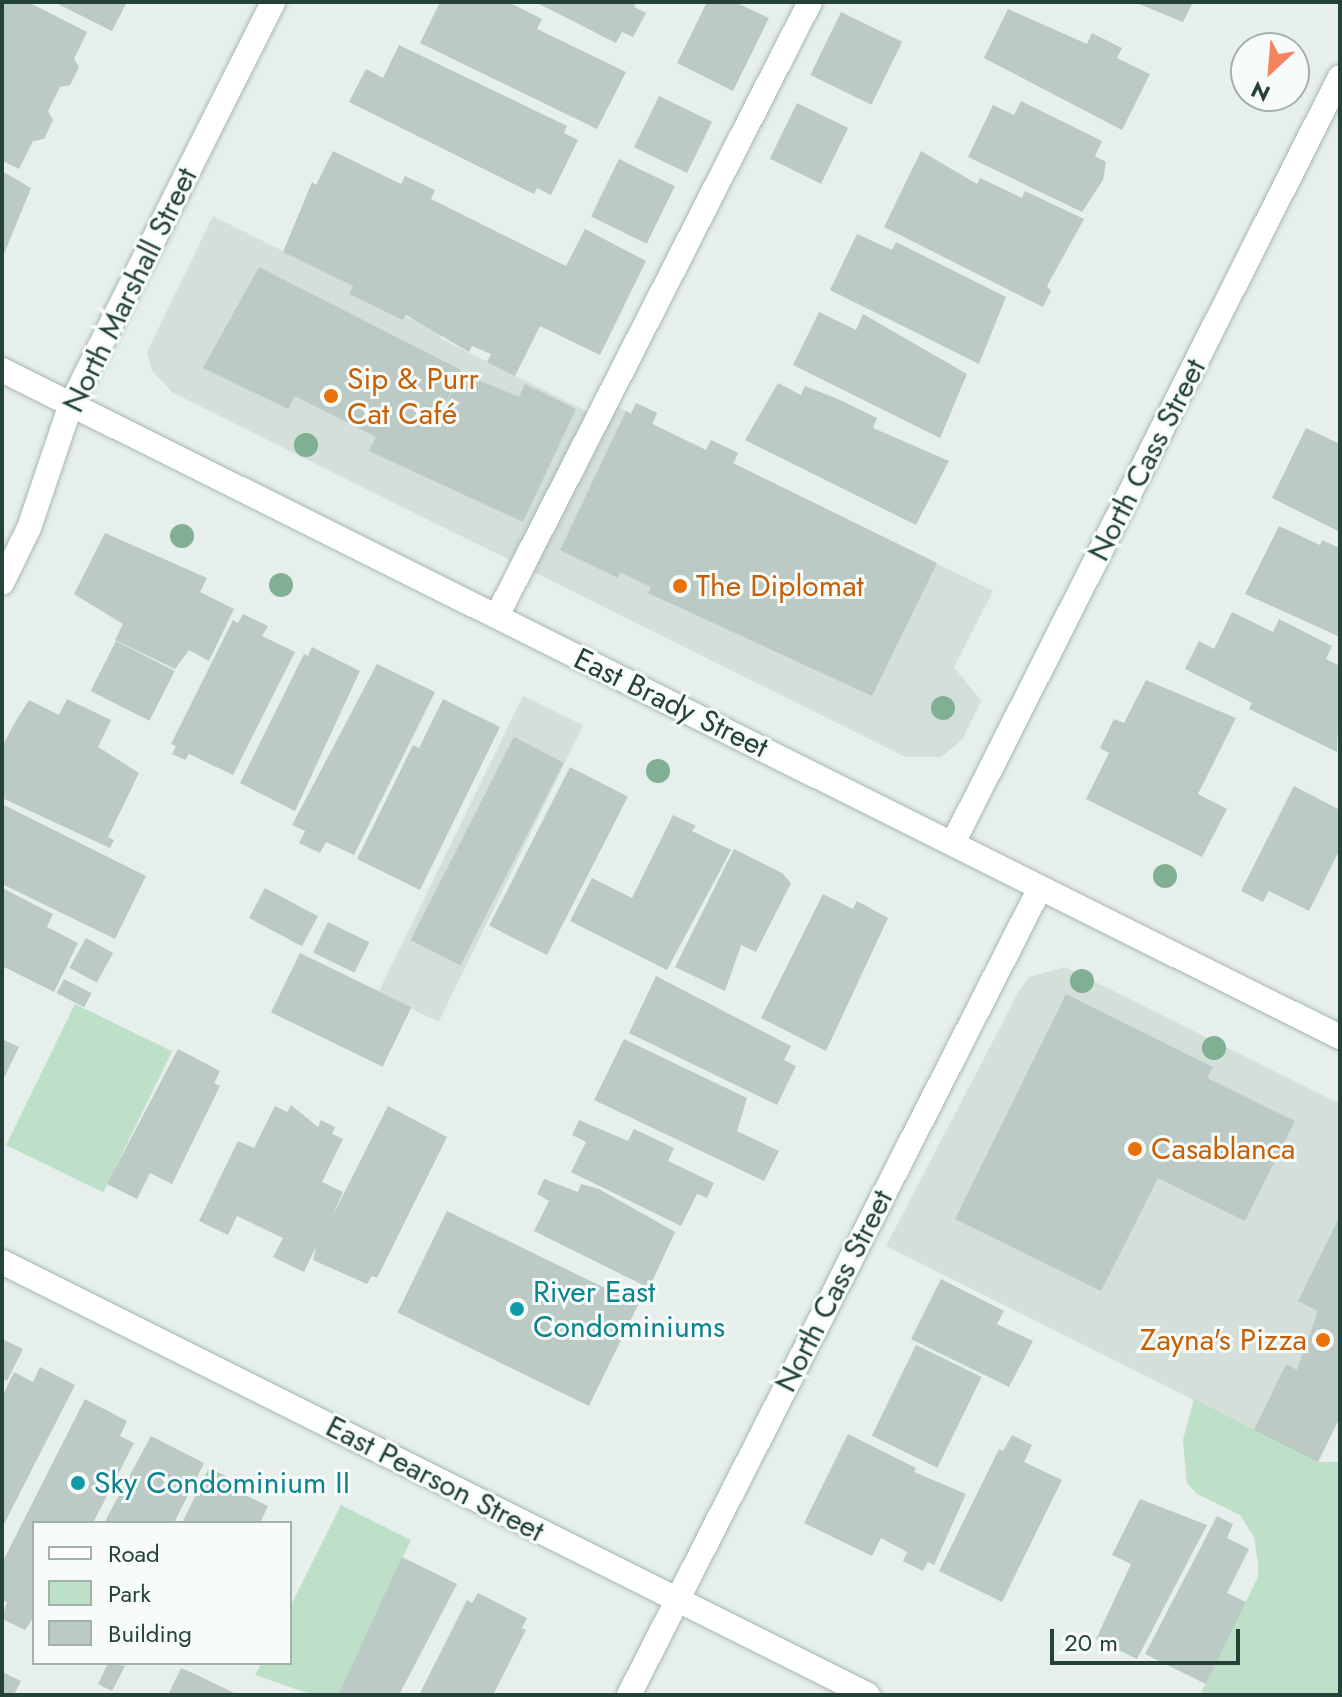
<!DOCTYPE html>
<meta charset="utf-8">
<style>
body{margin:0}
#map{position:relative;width:1342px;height:1697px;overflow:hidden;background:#e6efeb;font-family:Jost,sans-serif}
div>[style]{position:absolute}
.built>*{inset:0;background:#d4dfda;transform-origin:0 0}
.green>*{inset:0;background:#bfe0c8;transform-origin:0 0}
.building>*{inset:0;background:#bbcac4;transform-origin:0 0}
.roads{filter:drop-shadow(0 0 2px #a8b8b2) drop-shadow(0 0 2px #a8b8b2)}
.lane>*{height:24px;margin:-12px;padding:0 12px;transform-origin:12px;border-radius:12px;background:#fff}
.street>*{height:24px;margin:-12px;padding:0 12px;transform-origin:12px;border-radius:12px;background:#fff}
.secondary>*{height:24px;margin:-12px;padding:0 12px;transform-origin:12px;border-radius:12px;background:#fff}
.trees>*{width:24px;height:24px;margin:-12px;border-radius:50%;background:#80af93}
.dots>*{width:22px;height:22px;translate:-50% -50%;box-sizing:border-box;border:4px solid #f7fbf9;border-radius:50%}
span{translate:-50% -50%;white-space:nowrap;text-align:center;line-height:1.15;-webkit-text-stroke:6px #f7fbf9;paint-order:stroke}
.street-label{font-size:30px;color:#24423a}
.food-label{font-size:30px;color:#c56008}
.left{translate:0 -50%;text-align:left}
.right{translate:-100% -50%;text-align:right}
.culture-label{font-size:30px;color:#0d838f}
.frame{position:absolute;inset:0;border:4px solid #24423a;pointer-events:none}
.legend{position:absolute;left:32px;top:1521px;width:260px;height:144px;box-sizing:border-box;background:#f7fbf9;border:2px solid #a3b1ad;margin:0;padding:10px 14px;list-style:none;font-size:24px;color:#24423a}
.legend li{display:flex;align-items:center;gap:16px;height:40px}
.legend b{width:40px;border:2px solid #a3b1ad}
.north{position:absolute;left:1230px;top:32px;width:80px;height:80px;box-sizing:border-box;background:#f7fbf9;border:2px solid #a3b1ad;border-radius:50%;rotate:206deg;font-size:22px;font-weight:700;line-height:32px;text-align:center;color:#24423a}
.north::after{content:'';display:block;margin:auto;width:28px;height:36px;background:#f4845f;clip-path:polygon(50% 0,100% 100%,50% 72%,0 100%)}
.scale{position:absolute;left:1050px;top:1629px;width:190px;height:36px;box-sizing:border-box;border:4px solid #24423a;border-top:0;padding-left:10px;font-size:24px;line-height:28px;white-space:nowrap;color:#24423a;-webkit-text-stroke:6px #f7fbf9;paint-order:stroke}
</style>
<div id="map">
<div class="built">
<i style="clip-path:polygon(213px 216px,353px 286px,349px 294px,443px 332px,440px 338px,588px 412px,605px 401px,631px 413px,636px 403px,657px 413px,653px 424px,706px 450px,711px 440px,738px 453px,734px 464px,993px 591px,954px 667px,981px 701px,962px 740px,941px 757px,906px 757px,173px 393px,152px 371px,147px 352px)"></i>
<i style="left:523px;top:696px;width:67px;height:330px;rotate:26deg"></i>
<i style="clip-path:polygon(1065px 967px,1340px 1104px,1340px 1417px,1318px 1462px,886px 1246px,1018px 993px,1029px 977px)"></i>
</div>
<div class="green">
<i style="left:75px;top:1004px;width:108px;height:157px;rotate:26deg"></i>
<i style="clip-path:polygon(1194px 1399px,1318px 1462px,1340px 1462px,1340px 1695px,1200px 1695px,1258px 1577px,1258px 1563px,1254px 1537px,1240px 1515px,1197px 1494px,1187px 1483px,1183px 1440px)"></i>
<i style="clip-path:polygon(341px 1505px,411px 1540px,338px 1695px,313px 1695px,255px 1675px,262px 1663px,290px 1663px,290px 1607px)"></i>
</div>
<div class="building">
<i style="clip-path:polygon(2px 2px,28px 2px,87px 32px,74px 59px,79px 67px,70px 85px,60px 87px,48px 111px,53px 120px,44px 139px,33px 141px,19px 169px,2px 161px)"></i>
<i style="clip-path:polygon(54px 2px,127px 2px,112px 31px)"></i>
<i style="clip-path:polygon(440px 2px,508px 2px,542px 19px,537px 29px,626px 72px,597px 129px,420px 43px)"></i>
<i style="clip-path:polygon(535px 2px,637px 2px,634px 7px,646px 13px,633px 37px,622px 32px,616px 43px)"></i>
<i style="clip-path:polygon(707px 2px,735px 2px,769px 18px,733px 91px,677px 63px)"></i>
<i style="clip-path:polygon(1134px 2px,1193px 2px,1183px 22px)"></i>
<i style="clip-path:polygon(1008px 9px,1087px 44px,1092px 33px,1122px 48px,1117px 58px,1150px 74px,1122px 130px,984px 58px)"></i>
<i style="left:841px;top:12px;width:68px;height:70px;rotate:26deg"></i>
<i style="clip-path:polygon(399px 45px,567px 126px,564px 133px,578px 140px,551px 195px,537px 188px,534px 194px,349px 102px,366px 69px,383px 78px)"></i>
<i style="left:659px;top:96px;width:59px;height:57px;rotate:26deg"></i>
<i style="clip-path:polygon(1021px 101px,1102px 141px,1095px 156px,1106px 162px,1103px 180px,1082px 212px,968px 157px,993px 105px,1014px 115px)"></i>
<i style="left:797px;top:103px;width:57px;height:62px;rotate:26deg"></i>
<i style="clip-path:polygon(333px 151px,401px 184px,405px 176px,435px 190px,431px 199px,566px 266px,585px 229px,646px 261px,600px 355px,540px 326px,515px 376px,487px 362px,491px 354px,472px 346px,469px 352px,406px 315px,403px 320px,349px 294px,353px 286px,283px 252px,312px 182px,316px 185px)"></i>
<i style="clip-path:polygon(921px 151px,977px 184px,980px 178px,1022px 198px,1025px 191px,1084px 219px,1047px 286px,1051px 291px,1043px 307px,884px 227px)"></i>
<i style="left:619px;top:159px;width:62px;height:64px;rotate:26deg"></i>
<i style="clip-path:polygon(2px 171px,31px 188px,2px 259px)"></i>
<i style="clip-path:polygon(857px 234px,892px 250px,896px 242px,1006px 297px,979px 364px,830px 290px)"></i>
<i style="clip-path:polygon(259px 267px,461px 370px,426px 445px,461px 373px,519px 397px,525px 384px,576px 409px,523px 522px,369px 451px,376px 437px,295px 396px,288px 409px,203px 368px)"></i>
<i style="clip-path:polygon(819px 312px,856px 330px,863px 314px,967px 374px,940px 438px,793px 365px)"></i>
<i style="clip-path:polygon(778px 383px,801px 395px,805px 386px,838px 399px,877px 418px,873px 428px,949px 461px,916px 525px,745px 440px)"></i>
<i style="clip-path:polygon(636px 403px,657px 413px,652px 424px,706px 450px,711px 440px,738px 453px,733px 463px,937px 563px,872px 696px,648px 593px,651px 587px,620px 572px,618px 578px,560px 550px,626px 411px,631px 414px)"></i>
<i style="clip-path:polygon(1306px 428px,1340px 444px,1340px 532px,1272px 498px)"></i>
<i style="clip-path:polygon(1279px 526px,1320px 545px,1322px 540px,1340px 548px,1340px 637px,1245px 594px)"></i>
<i style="clip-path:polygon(105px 533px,207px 578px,200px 592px,234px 609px,209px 661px,189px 650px,175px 669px,115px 640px,123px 624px,74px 594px)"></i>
<i style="clip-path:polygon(1232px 612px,1273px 632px,1279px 619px,1332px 646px,1326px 659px,1340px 666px,1337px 752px,1249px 709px,1252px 703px,1185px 669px,1199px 641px,1214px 649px)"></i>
<i style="clip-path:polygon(243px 614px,268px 626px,262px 636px,295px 652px,233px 775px,189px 754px,185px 760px,172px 754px,176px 746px,171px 744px,233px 620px,238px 623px)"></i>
<i style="left:116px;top:641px;width:66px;height:56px;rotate:27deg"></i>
<i style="clip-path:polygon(312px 647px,360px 671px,295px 811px,240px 783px,304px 654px,308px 656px)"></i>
<i style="clip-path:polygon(377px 664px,435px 692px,354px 855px,326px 842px,320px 853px,299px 843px,305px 831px,292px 825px)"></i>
<i style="clip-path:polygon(1146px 680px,1236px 718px,1198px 794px,1227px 809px,1202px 857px,1086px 799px,1109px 753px,1100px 748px,1114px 719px,1124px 723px)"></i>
<i style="clip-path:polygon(67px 699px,111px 720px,98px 747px,139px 773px,108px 837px,114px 840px,110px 848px,2px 798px,2px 747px,14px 724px,29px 700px,59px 715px)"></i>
<i style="clip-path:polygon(443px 699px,500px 727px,420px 890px,357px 859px,413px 745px,419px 748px)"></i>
<i style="left:514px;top:737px;width:56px;height:228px;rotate:27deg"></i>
<i style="left:570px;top:767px;width:65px;height:178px;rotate:27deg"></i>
<i style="clip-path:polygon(1294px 786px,1340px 810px,1340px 849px,1309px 911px,1269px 891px,1263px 902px,1241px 891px)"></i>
<i style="clip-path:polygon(2px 804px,146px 876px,115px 939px,2px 884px)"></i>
<i style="clip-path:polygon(673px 815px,696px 826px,692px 831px,731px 850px,667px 970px,570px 921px,592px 878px,632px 898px)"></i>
<i style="clip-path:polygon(734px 849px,782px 873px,791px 883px,756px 952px,741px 945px,725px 991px,675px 967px)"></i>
<i style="clip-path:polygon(2px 888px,53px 914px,47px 927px,78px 943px,54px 992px,2px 966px)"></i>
<i style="left:265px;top:888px;width:60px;height:34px;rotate:28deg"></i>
<i style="clip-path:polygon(823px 894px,853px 909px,857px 901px,888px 918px,826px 1051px,761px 1018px)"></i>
<i style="left:328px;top:922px;width:46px;height:34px;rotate:26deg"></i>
<i style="left:86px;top:938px;width:31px;height:34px;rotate:29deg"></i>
<i style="left:300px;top:953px;width:124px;height:66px;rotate:26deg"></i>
<i style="clip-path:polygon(656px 976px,791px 1046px,784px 1060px,796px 1066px,777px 1105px,629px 1033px)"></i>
<i style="left:64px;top:979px;width:31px;height:16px;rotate:27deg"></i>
<i style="clip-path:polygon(1066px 994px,1213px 1067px,1207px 1078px,1295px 1121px,1245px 1221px,1158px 1178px,1101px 1291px,955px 1219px)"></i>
<i style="clip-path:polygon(2px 1039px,19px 1047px,2px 1082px)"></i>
<i style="clip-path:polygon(624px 1039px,747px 1098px,737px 1131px,779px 1151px,764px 1181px,594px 1100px)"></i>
<i style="clip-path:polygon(178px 1049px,220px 1071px,214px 1083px,220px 1086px,172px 1184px,150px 1173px,137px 1199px,107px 1184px)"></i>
<i style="clip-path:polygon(291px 1105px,318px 1127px,321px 1120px,335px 1127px,332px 1134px,343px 1139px,322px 1182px,343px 1192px,332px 1217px,388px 1106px,447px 1137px,377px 1278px,372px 1276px,367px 1284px,313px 1260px,316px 1247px,304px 1272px,273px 1257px,283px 1238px,237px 1216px,228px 1235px,199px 1221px,238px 1141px,254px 1148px,275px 1106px,287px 1112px)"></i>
<i style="clip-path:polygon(579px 1120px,628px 1141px,634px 1129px,674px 1148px,668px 1161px,714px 1183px,707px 1198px,697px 1194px,681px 1226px,571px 1172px,586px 1142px,572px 1135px)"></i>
<i style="clip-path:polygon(544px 1179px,578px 1192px,581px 1184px,599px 1189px,675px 1232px,649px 1288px,534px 1231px,549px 1201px,537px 1194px)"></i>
<i style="left:447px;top:1211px;width:213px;height:113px;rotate:26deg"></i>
<i style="clip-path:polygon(1340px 1216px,1340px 1417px,1318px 1462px,1254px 1430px,1286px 1364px,1297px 1370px,1318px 1311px,1298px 1301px)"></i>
<i style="clip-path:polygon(941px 1279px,1004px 1311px,997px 1324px,1033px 1341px,1009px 1387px,911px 1339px)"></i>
<i style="clip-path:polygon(2px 1339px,23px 1349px,7px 1381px,2px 1378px)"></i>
<i style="left:916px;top:1345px;width:73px;height:101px;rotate:26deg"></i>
<i style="clip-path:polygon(40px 1367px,75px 1385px,2px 1528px,2px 1397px,14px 1372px,33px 1382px)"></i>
<i style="clip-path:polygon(85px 1399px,127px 1421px,120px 1436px,134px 1443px,93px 1523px,34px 1523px,34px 1617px,25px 1630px,2px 1619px,7px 1602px,2px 1600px,2px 1563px)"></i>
<i style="clip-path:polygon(848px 1434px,916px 1468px,914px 1472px,966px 1494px,934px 1565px,928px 1562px,923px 1571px,903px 1561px,907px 1552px,881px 1538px,872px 1556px,804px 1523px)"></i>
<i style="clip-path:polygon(1012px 1435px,1032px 1445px,1024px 1462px,1062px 1480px,1002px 1602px,939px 1571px,999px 1449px,1003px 1451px)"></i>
<i style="clip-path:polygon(151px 1436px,204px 1463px,174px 1523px,104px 1523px)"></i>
<i style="clip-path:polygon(209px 1468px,243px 1484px,239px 1492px,268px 1506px,260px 1523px,182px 1523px)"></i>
<i style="clip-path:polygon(1140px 1499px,1207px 1525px,1137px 1659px,1096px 1639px,1131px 1564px,1112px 1555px)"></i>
<i style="clip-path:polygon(1217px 1516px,1233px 1524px,1227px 1538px,1249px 1549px,1227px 1593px,1246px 1602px,1206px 1684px,1145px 1654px)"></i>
<i style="clip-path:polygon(402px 1557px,457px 1584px,399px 1695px,338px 1695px)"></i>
<i style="clip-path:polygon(478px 1593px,527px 1618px,522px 1628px,526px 1630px,493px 1695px,419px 1695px,467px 1600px,472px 1603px)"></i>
<i style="clip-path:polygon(108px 1663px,125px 1666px,112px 1691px,98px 1684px)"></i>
<i style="clip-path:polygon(181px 1668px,197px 1675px,238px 1695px,168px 1695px)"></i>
<i style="clip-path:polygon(2px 1672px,21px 1681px,14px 1695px,2px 1695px)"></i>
</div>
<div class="roads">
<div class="lane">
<i style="left:497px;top:616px;width:689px;rotate:-62.99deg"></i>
</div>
<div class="street">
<i style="left:2px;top:583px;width:61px;rotate:-63.9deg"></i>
<i style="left:29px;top:528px;width:131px;rotate:-71.3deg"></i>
<i style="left:71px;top:404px;width:450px;rotate:-63.3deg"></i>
<i style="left:953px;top:843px;width:858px;rotate:-63.2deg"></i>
<i style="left:2px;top:1262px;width:968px;rotate:26.57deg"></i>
<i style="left:629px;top:1695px;width:906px;rotate:-63.01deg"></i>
</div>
<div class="secondary">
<i style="left:2px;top:370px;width:1495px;rotate:26.5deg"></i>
</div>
</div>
<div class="trees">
<i style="left:306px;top:445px"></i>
<i style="left:182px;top:536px"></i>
<i style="left:281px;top:585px"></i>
<i style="left:943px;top:708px"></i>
<i style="left:658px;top:771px"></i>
<i style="left:1165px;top:876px"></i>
<i style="left:1082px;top:981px"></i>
<i style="left:1214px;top:1048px"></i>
</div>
<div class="dots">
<i style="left:331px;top:396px;background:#e8710a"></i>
<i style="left:680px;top:586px;background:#e8710a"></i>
<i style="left:1135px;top:1149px;background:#e8710a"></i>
<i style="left:517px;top:1309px;background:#0f9aa8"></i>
<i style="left:1323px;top:1340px;background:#e8710a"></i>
<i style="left:78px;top:1483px;background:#0f9aa8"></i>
</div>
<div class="street-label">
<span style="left:130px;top:290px;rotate:-64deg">North Marshall Street</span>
<span style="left:1147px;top:460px;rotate:-63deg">North Cass Street</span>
<span style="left:671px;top:703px;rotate:26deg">East Brady Street</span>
<span style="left:834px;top:1291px;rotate:-63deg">North Cass Street</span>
<span style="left:435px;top:1479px;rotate:27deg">East Pearson Street</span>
</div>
<div class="food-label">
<span class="left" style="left:347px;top:396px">Sip &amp; Purr<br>Cat Café</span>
<span class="left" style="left:696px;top:586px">The Diplomat</span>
<span class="left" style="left:1151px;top:1149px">Casablanca</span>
<span class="right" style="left:1307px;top:1340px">Zayna's Pizza</span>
</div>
<div class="culture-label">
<span class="left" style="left:533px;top:1309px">River East<br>Condominiums</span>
<span class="left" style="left:94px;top:1483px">Sky Condominium II</span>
</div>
<div class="frame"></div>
<ul class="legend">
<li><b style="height:10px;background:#fff"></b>Road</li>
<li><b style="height:22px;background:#bfe0c8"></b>Park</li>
<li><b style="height:22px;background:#bbcac4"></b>Building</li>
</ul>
<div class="north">N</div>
<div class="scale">20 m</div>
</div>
